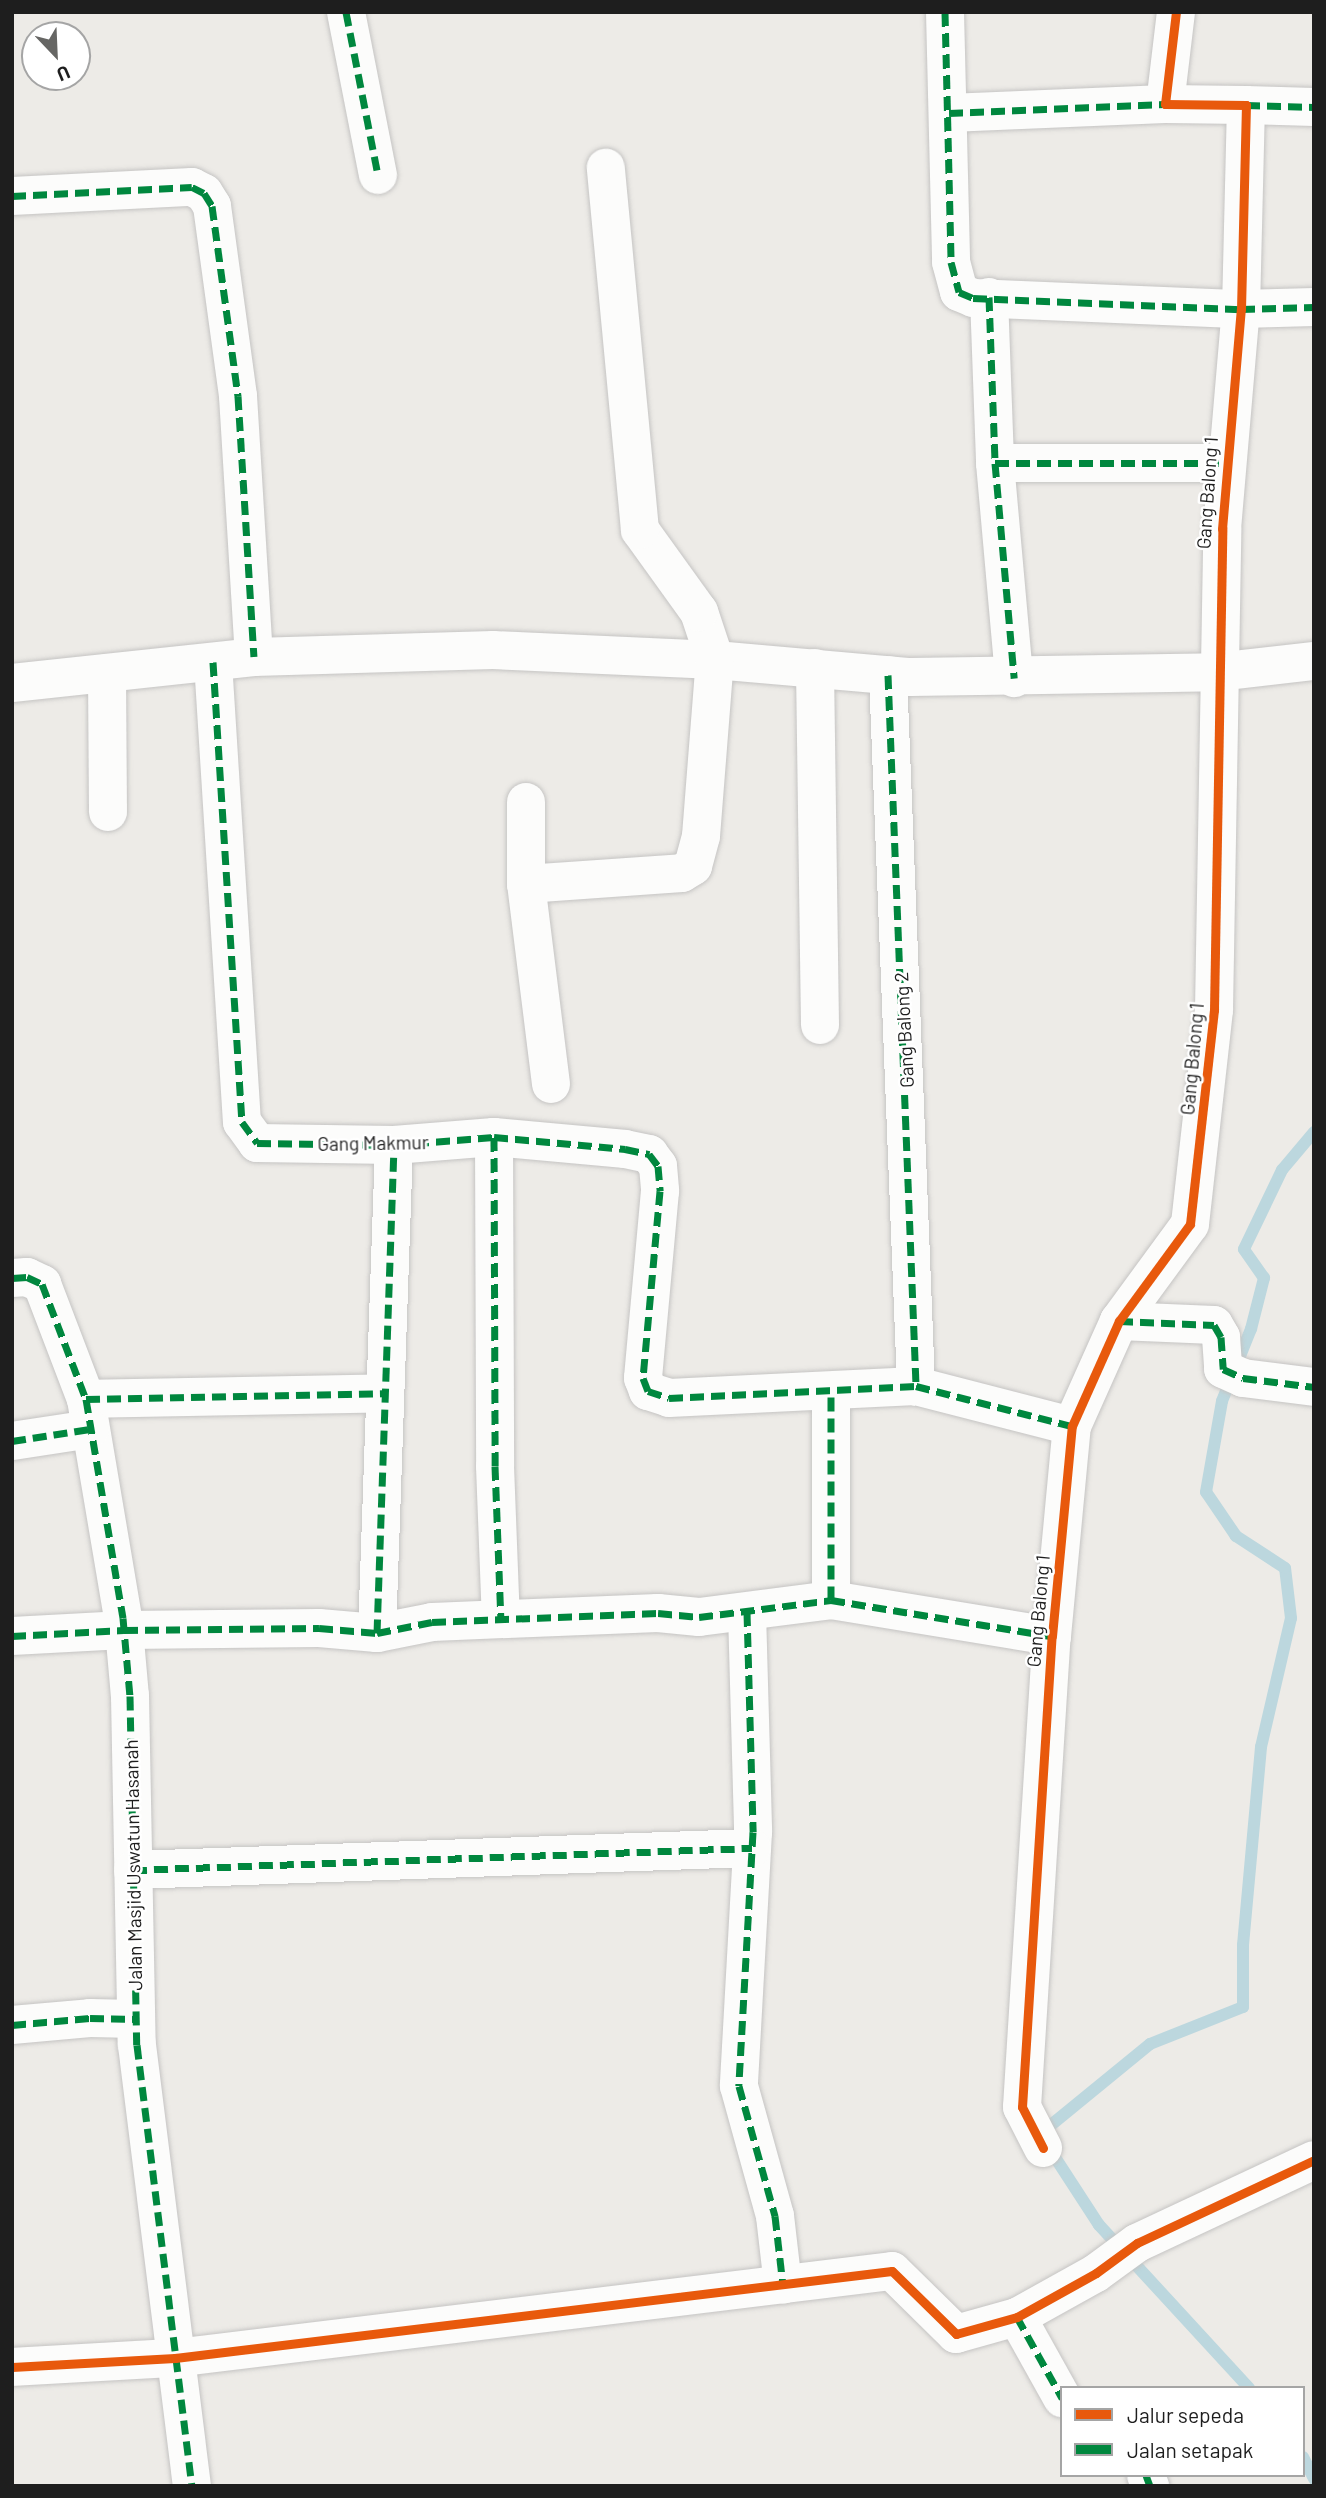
<!DOCTYPE html>
<style>
body{margin:0}
#map{position:relative;width:1326px;height:2498px;overflow:hidden;background:#edebe7;font-family:Barlow,sans-serif}
div>[style]{position:absolute}
.stream>*{height:12px;margin:-6px;padding:0 6px;transform-origin:6px;border-radius:6px;background:#bcd7de}
.roads{filter:drop-shadow(0 0 2px #c5c4c3) drop-shadow(0 0 2px #c5c4c3)}
.minor>*{height:38px;margin:-19px;padding:0 19px;transform-origin:19px;border-radius:19px;background:#fcfcfb}
.quiet>*{height:7px;margin-top:-3.5px;transform-origin:0;background:repeating-linear-gradient(90deg,#00873e 0 14px,transparent 0 21px)}
.cycleway>*{height:9px;margin:-4.5px;padding:0 4.5px;transform-origin:4.5px;border-radius:4.5px;background:#e8590c}
span{translate:-50% -50%;white-space:nowrap;text-align:center;line-height:1.15;-webkit-text-stroke:5px #fff;paint-order:stroke}
.street-label{font-size:19px;color:#1e1e1e}
.frame{position:absolute;inset:0;border:14px solid #1e1e1e;pointer-events:none}
.legend{position:absolute;left:1060px;top:2386px;width:245px;height:91px;box-sizing:border-box;background:#fff;border:2px solid #a5a5a5;margin:0;padding:9px 12px;list-style:none;font-size:21px;color:#1e1e1e}
.legend li{display:flex;align-items:center;gap:14px;height:35px}
.legend b{width:35px;border:2px solid #a5a5a5}
.north{position:absolute;left:21px;top:21px;width:70px;height:70px;box-sizing:border-box;background:#fff;border:2px solid #a5a5a5;border-radius:50%;rotate:157deg;font-size:19px;font-weight:700;line-height:28px;text-align:center;color:#1e1e1e}
.north::after{content:'';display:block;margin:auto;width:24px;height:32px;background:#666664;clip-path:polygon(50% 0,100% 100%,50% 72%,0 100%)}
</style>
<div id="map">
<div class="stream">
<i style="left:1249px;top:2388px;width:222px;rotate:-132.6deg"></i>
<i style="left:1099px;top:2225px;width:108px;rotate:-123deg"></i>
<i style="left:1040px;top:2134px;width:142px;rotate:-39.3deg"></i>
<i style="left:1150px;top:2044px;width:100px;rotate:-21.7deg"></i>
<i style="left:1243px;top:2007px;width:62px;rotate:-90deg"></i>
<i style="left:1243px;top:1945px;width:199px;rotate:-84.8deg"></i>
<i style="left:1261px;top:1747px;width:132px;rotate:-76.9deg"></i>
<i style="left:1291px;top:1618px;width:50px;rotate:-96.8deg"></i>
<i style="left:1285px;top:1568px;width:59px;rotate:-146.9deg"></i>
<i style="left:1236px;top:1536px;width:53px;rotate:-124.3deg"></i>
<i style="left:1206px;top:1492px;width:92px;rotate:-80deg"></i>
<i style="left:1222px;top:1401px;width:78px;rotate:-68.1deg"></i>
<i style="left:1251px;top:1329px;width:53px;rotate:-75.7deg"></i>
<i style="left:1264px;top:1278px;width:35px;rotate:-125deg"></i>
<i style="left:1244px;top:1249px;width:88px;rotate:-64.3deg"></i>
<i style="left:1282px;top:1170px;width:50px;rotate:-49.9deg"></i>
<i style="left:1303px;top:2457px;width:25px;rotate:63deg"></i>
</div>
<div class="roads">
<div class="minor">
<i style="left:346px;top:12px;width:166px;rotate:78.9deg"></i>
<i style="left:945px;top:12px;width:250px;rotate:88.6deg"></i>
<i style="left:951px;top:262px;width:31px;rotate:75deg"></i>
<i style="left:959px;top:292px;width:15px;rotate:23deg"></i>
<i style="left:973px;top:298px;width:268px;rotate:2.4deg"></i>
<i style="left:1241px;top:309px;width:73px;rotate:-1.6deg"></i>
<i style="left:1246px;top:105px;width:68px;rotate:1.7deg"></i>
<i style="left:949px;top:113px;width:216px;rotate:-2.4deg"></i>
<i style="left:12px;top:196px;width:180px;rotate:-2.9deg"></i>
<i style="left:192px;top:187px;width:13px;rotate:27deg"></i>
<i style="left:204px;top:193px;width:15px;rotate:58deg"></i>
<i style="left:212px;top:206px;width:192px;rotate:82.2deg"></i>
<i style="left:238px;top:396px;width:261px;rotate:86.5deg"></i>
<i style="left:989px;top:297px;width:166px;rotate:87.9deg"></i>
<i style="left:995px;top:463px;width:216px;rotate:84.9deg"></i>
<i style="left:995px;top:463px;width:231px"></i>
<i style="left:213px;top:662px;width:461px;rotate:86.4deg"></i>
<i style="left:242px;top:1122px;width:26px;rotate:54deg"></i>
<i style="left:257px;top:1143px;width:137px;rotate:0.8deg"></i>
<i style="left:394px;top:1145px;width:100px;rotate:-4.6deg"></i>
<i style="left:494px;top:1137px;width:329px;rotate:89.8deg"></i>
<i style="left:495px;top:1466px;width:153px;rotate:87.8deg"></i>
<i style="left:815px;top:668px;width:357px;rotate:89.2deg"></i>
<i style="left:107px;top:673px;width:139px;rotate:89.6deg"></i>
<i style="left:888px;top:675px;width:712px;rotate:87.74deg"></i>
<i style="left:12px;top:683px;width:243px;rotate:-6.1deg"></i>
<i style="left:254px;top:657px;width:239px;rotate:-1.7deg"></i>
<i style="left:493px;top:650px;width:222px;rotate:2.6deg"></i>
<i style="left:715px;top:660px;width:196px;rotate:5deg"></i>
<i style="left:910px;top:677px;width:307px;rotate:-0.9deg"></i>
<i style="left:1217px;top:672px;width:98px;rotate:-6.5deg"></i>
<i style="left:526px;top:802px;width:82px;rotate:90deg"></i>
<i style="left:551px;top:1084px;width:202px;rotate:-97.1deg"></i>
<i style="left:526px;top:884px;width:156px;rotate:-4deg"></i>
<i style="left:682px;top:873px;width:13px;rotate:-32deg"></i>
<i style="left:693px;top:866px;width:31px;rotate:-75deg"></i>
<i style="left:701px;top:836px;width:177px;rotate:-85.5deg"></i>
<i style="left:715px;top:660px;width:51px;rotate:-108.4deg"></i>
<i style="left:699px;top:612px;width:101px;rotate:-125.7deg"></i>
<i style="left:640px;top:530px;width:364px;rotate:-95.4deg"></i>
<i style="left:494px;top:1137px;width:132px;rotate:5.2deg"></i>
<i style="left:625px;top:1149px;width:25px;rotate:12deg"></i>
<i style="left:649px;top:1154px;width:15px;rotate:53deg"></i>
<i style="left:658px;top:1166px;width:25px;rotate:85deg"></i>
<i style="left:660px;top:1191px;width:188px;rotate:95.2deg"></i>
<i style="left:643px;top:1378px;width:14px;rotate:69deg"></i>
<i style="left:648px;top:1391px;width:22px;rotate:18deg"></i>
<i style="left:669px;top:1398px;width:247px;rotate:-2.8deg"></i>
<i style="left:916px;top:1386px;width:161px;rotate:14.4deg"></i>
<i style="left:12px;top:1278px;width:15px;rotate:-4deg"></i>
<i style="left:27px;top:1277px;width:17px;rotate:25deg"></i>
<i style="left:42px;top:1284px;width:123px;rotate:69.1deg"></i>
<i style="left:86px;top:1399px;width:222px;rotate:80.4deg"></i>
<i style="left:123px;top:1618px;width:78px;rotate:84.9deg"></i>
<i style="left:130px;top:1696px;width:349px;rotate:88.9deg"></i>
<i style="left:137px;top:2045px;width:444px;rotate:82.9deg"></i>
<i style="left:1119px;top:1321px;width:95px;rotate:2.4deg"></i>
<i style="left:1214px;top:1325px;width:14px;rotate:60deg"></i>
<i style="left:1221px;top:1337px;width:32px;rotate:86deg"></i>
<i style="left:1223px;top:1369px;width:22px;rotate:24deg"></i>
<i style="left:1243px;top:1378px;width:72px;rotate:7.2deg"></i>
<i style="left:86px;top:1399px;width:299px;rotate:-1.1deg"></i>
<i style="left:12px;top:1441px;width:79px;rotate:-8.7deg"></i>
<i style="left:831px;top:1600px;width:208px;rotate:-90deg"></i>
<i style="left:747px;top:1612px;width:220px;rotate:88.4deg"></i>
<i style="left:753px;top:1832px;width:254px;rotate:93.2deg"></i>
<i style="left:739px;top:2086px;width:135px;rotate:74.5deg"></i>
<i style="left:775px;top:2216px;width:69px;rotate:83.4deg"></i>
<i style="left:377px;top:1633px;width:488px;rotate:-88deg"></i>
<i style="left:12px;top:1636px;width:112px;rotate:-3.1deg"></i>
<i style="left:124px;top:1630px;width:195px;rotate:-0.6deg"></i>
<i style="left:319px;top:1628px;width:58px;rotate:4.9deg"></i>
<i style="left:377px;top:1633px;width:56px;rotate:-11.3deg"></i>
<i style="left:432px;top:1622px;width:226px;rotate:-2.3deg"></i>
<i style="left:658px;top:1613px;width:41px;rotate:5.6deg"></i>
<i style="left:699px;top:1617px;width:133px;rotate:-7.3deg"></i>
<i style="left:831px;top:1600px;width:224px;rotate:9.3deg"></i>
<i style="left:133px;top:1870px;width:619px;rotate:-2.04deg"></i>
<i style="left:12px;top:2025px;width:78px;rotate:-5.1deg"></i>
<i style="left:90px;top:2018px;width:46px;rotate:1.2deg"></i>
<i style="left:1043px;top:2148px;width:46px;rotate:-117.1deg"></i>
<i style="left:1022px;top:2107px;width:472px;rotate:-86.4deg"></i>
<i style="left:1052px;top:1636px;width:211px;rotate:-84.6deg"></i>
<i style="left:1072px;top:1426px;width:115px;rotate:-65.9deg"></i>
<i style="left:1119px;top:1321px;width:120px;rotate:-53.8deg"></i>
<i style="left:1190px;top:1224px;width:215px;rotate:-83.6deg"></i>
<i style="left:1214px;top:1010px;width:481px;rotate:-89deg"></i>
<i style="left:1222px;top:529px;width:221px;rotate:-85.1deg"></i>
<i style="left:1241px;top:309px;width:204px;rotate:-88.6deg"></i>
<i style="left:1246px;top:105px;width:81px;rotate:-179.3deg"></i>
<i style="left:1165px;top:104px;width:93px;rotate:-83.2deg"></i>
<i style="left:1017px;top:2317px;width:93px;rotate:60.9deg"></i>
<i style="left:12px;top:2367px;width:163px;rotate:-3.2deg"></i>
<i style="left:175px;top:2358px;width:722px;rotate:-6.92deg"></i>
<i style="left:892px;top:2271px;width:90px;rotate:44.5deg"></i>
<i style="left:956px;top:2334px;width:63px;rotate:-15.6deg"></i>
<i style="left:1017px;top:2317px;width:90px;rotate:-29.1deg"></i>
<i style="left:1096px;top:2273px;width:51px;rotate:-36.2deg"></i>
<i style="left:1137px;top:2243px;width:195px;rotate:-25.1deg"></i>
<i style="left:1146px;top:2475px;width:12px;rotate:70deg"></i>
</div>
</div>
<div class="quiet">
<i style="left:346px;top:12px;width:166px;rotate:78.9deg"></i>
<i style="left:945px;top:12px;width:250px;rotate:88.6deg"></i>
<i style="left:951px;top:262px;width:31px;rotate:75deg"></i>
<i style="left:959px;top:292px;width:15px;rotate:23deg"></i>
<i style="left:973px;top:298px;width:268px;rotate:2.4deg"></i>
<i style="left:1241px;top:309px;width:73px;rotate:-1.6deg"></i>
<i style="left:1246px;top:105px;width:68px;rotate:1.7deg"></i>
<i style="left:949px;top:113px;width:216px;rotate:-2.4deg"></i>
<i style="left:12px;top:196px;width:180px;rotate:-2.9deg"></i>
<i style="left:192px;top:187px;width:13px;rotate:27deg"></i>
<i style="left:204px;top:193px;width:15px;rotate:58deg"></i>
<i style="left:212px;top:206px;width:192px;rotate:82.2deg"></i>
<i style="left:238px;top:396px;width:261px;rotate:86.5deg"></i>
<i style="left:989px;top:297px;width:166px;rotate:87.9deg"></i>
<i style="left:995px;top:463px;width:216px;rotate:84.9deg"></i>
<i style="left:995px;top:463px;width:231px"></i>
<i style="left:213px;top:662px;width:461px;rotate:86.4deg"></i>
<i style="left:242px;top:1122px;width:26px;rotate:54deg"></i>
<i style="left:257px;top:1143px;width:137px;rotate:0.8deg"></i>
<i style="left:394px;top:1145px;width:100px;rotate:-4.6deg"></i>
<i style="left:494px;top:1137px;width:329px;rotate:89.8deg"></i>
<i style="left:495px;top:1466px;width:153px;rotate:87.8deg"></i>
<i style="left:888px;top:675px;width:712px;rotate:87.74deg"></i>
<i style="left:494px;top:1137px;width:132px;rotate:5.2deg"></i>
<i style="left:625px;top:1149px;width:25px;rotate:12deg"></i>
<i style="left:649px;top:1154px;width:15px;rotate:53deg"></i>
<i style="left:658px;top:1166px;width:25px;rotate:85deg"></i>
<i style="left:660px;top:1191px;width:188px;rotate:95.2deg"></i>
<i style="left:643px;top:1378px;width:14px;rotate:69deg"></i>
<i style="left:648px;top:1391px;width:22px;rotate:18deg"></i>
<i style="left:669px;top:1398px;width:247px;rotate:-2.8deg"></i>
<i style="left:916px;top:1386px;width:161px;rotate:14.4deg"></i>
<i style="left:12px;top:1278px;width:15px;rotate:-4deg"></i>
<i style="left:27px;top:1277px;width:17px;rotate:25deg"></i>
<i style="left:42px;top:1284px;width:123px;rotate:69.1deg"></i>
<i style="left:86px;top:1399px;width:222px;rotate:80.4deg"></i>
<i style="left:123px;top:1618px;width:78px;rotate:84.9deg"></i>
<i style="left:130px;top:1696px;width:349px;rotate:88.9deg"></i>
<i style="left:137px;top:2045px;width:444px;rotate:82.9deg"></i>
<i style="left:1119px;top:1321px;width:95px;rotate:2.4deg"></i>
<i style="left:1214px;top:1325px;width:14px;rotate:60deg"></i>
<i style="left:1221px;top:1337px;width:32px;rotate:86deg"></i>
<i style="left:1223px;top:1369px;width:22px;rotate:24deg"></i>
<i style="left:1243px;top:1378px;width:72px;rotate:7.2deg"></i>
<i style="left:86px;top:1399px;width:299px;rotate:-1.1deg"></i>
<i style="left:12px;top:1441px;width:79px;rotate:-8.7deg"></i>
<i style="left:831px;top:1600px;width:208px;rotate:-90deg"></i>
<i style="left:747px;top:1612px;width:220px;rotate:88.4deg"></i>
<i style="left:753px;top:1832px;width:254px;rotate:93.2deg"></i>
<i style="left:739px;top:2086px;width:135px;rotate:74.5deg"></i>
<i style="left:775px;top:2216px;width:69px;rotate:83.4deg"></i>
<i style="left:377px;top:1633px;width:488px;rotate:-88deg"></i>
<i style="left:12px;top:1636px;width:112px;rotate:-3.1deg"></i>
<i style="left:124px;top:1630px;width:195px;rotate:-0.6deg"></i>
<i style="left:319px;top:1628px;width:58px;rotate:4.9deg"></i>
<i style="left:377px;top:1633px;width:56px;rotate:-11.3deg"></i>
<i style="left:432px;top:1622px;width:226px;rotate:-2.3deg"></i>
<i style="left:658px;top:1613px;width:41px;rotate:5.6deg"></i>
<i style="left:699px;top:1617px;width:133px;rotate:-7.3deg"></i>
<i style="left:831px;top:1600px;width:224px;rotate:9.3deg"></i>
<i style="left:133px;top:1870px;width:619px;rotate:-2.04deg"></i>
<i style="left:12px;top:2025px;width:78px;rotate:-5.1deg"></i>
<i style="left:90px;top:2018px;width:46px;rotate:1.2deg"></i>
<i style="left:1017px;top:2317px;width:93px;rotate:60.9deg"></i>
<i style="left:1146px;top:2475px;width:12px;rotate:70deg"></i>
</div>
<div class="cycleway">
<i style="left:1043px;top:2148px;width:46px;rotate:-117.1deg"></i>
<i style="left:1022px;top:2107px;width:472px;rotate:-86.4deg"></i>
<i style="left:1052px;top:1636px;width:211px;rotate:-84.6deg"></i>
<i style="left:1072px;top:1426px;width:115px;rotate:-65.9deg"></i>
<i style="left:1119px;top:1321px;width:120px;rotate:-53.8deg"></i>
<i style="left:1190px;top:1224px;width:215px;rotate:-83.6deg"></i>
<i style="left:1214px;top:1010px;width:481px;rotate:-89deg"></i>
<i style="left:1222px;top:529px;width:221px;rotate:-85.1deg"></i>
<i style="left:1241px;top:309px;width:204px;rotate:-88.6deg"></i>
<i style="left:1246px;top:105px;width:81px;rotate:-179.3deg"></i>
<i style="left:1165px;top:104px;width:93px;rotate:-83.2deg"></i>
<i style="left:12px;top:2367px;width:163px;rotate:-3.2deg"></i>
<i style="left:175px;top:2358px;width:722px;rotate:-6.92deg"></i>
<i style="left:892px;top:2271px;width:90px;rotate:44.5deg"></i>
<i style="left:956px;top:2334px;width:63px;rotate:-15.6deg"></i>
<i style="left:1017px;top:2317px;width:90px;rotate:-29.1deg"></i>
<i style="left:1096px;top:2273px;width:51px;rotate:-36.2deg"></i>
<i style="left:1137px;top:2243px;width:195px;rotate:-25.1deg"></i>
</div>
<div class="street-label">
<span style="left:1207px;top:493px;rotate:-86deg">Gang Balong 1</span>
<span style="left:904px;top:1030px;rotate:-93deg">Gang Balong 2</span>
<span style="left:1192px;top:1059px;rotate:-85deg">Gang Balong 1</span>
<span style="left:373px;top:1143px;rotate:-1deg">Gang Makmur</span>
<span style="left:1038px;top:1611px;rotate:-85deg">Gang Balong 1</span>
<span style="left:133px;top:1865px;rotate:-91deg">Jalan Masjid Uswatun Hasanah</span>
</div>
<div class="frame"></div>
<ul class="legend">
<li><b style="height:9px;background:#e8590c"></b>Jalur sepeda</li>
<li><b style="height:9px;background:#00873e"></b>Jalan setapak</li>
</ul>
<div class="north">U</div>
</div>
